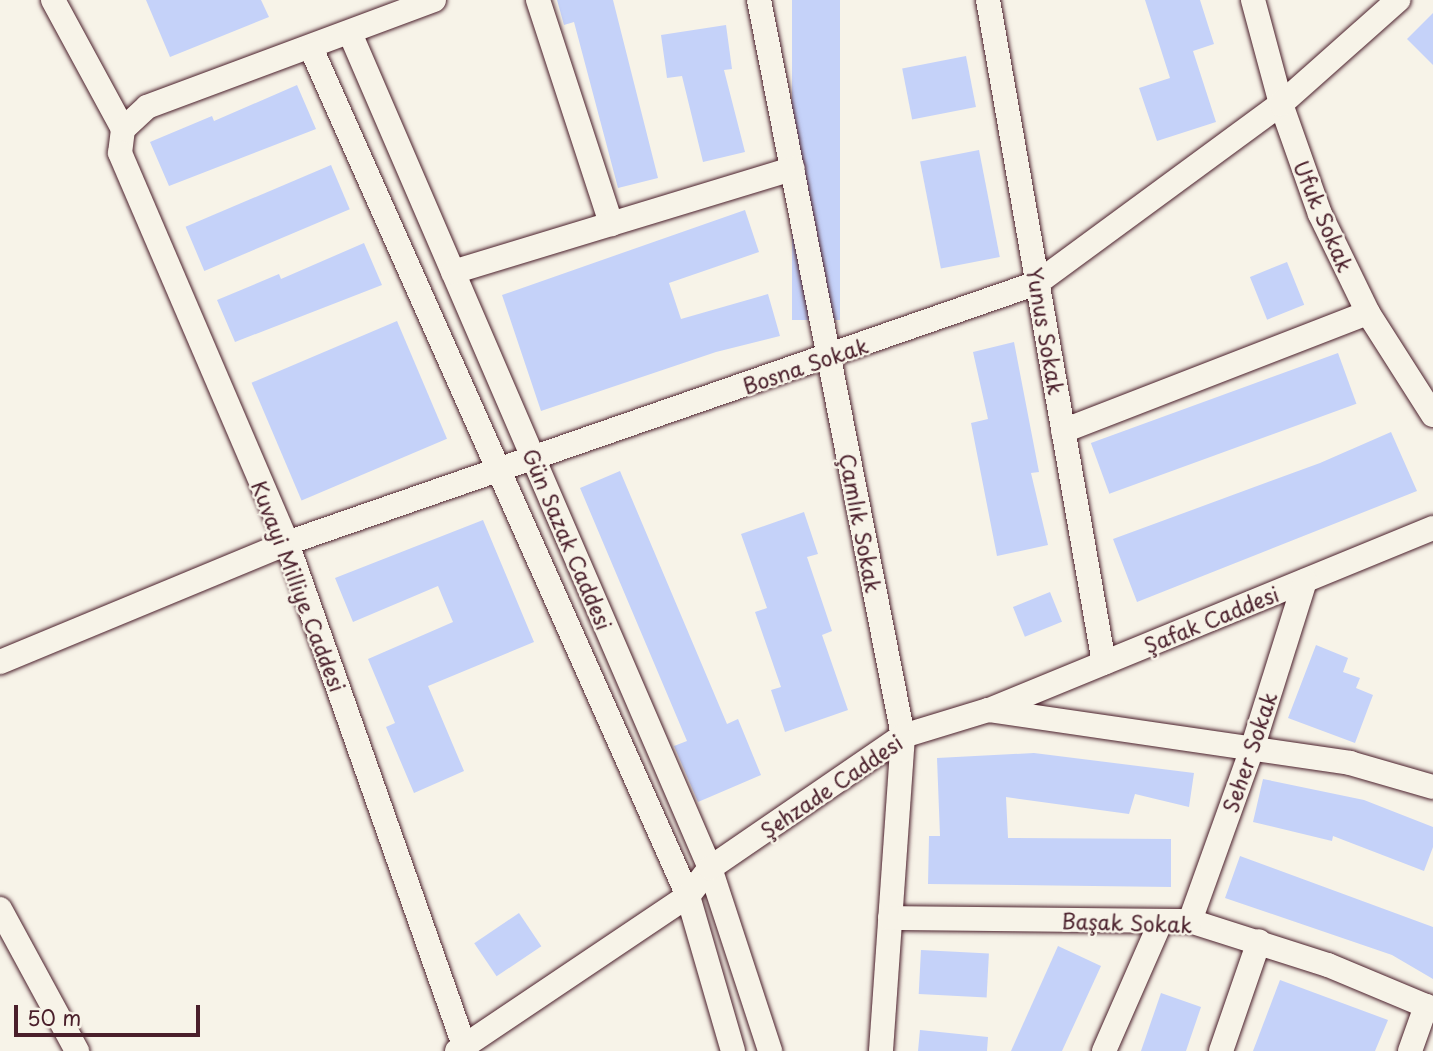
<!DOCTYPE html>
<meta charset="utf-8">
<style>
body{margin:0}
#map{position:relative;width:1433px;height:1051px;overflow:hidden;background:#f7f3e8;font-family:"Playpen Sans",sans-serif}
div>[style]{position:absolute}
.building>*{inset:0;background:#c5d2f9;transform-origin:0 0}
.roads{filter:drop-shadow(0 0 2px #4a1f2b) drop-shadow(0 0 2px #4a1f2b)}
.minor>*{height:24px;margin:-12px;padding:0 12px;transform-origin:12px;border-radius:12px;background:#f7f3e8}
span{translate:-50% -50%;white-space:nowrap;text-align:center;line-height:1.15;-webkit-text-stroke:5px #f7f3e8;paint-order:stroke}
.street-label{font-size:21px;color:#4a1f2b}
.scale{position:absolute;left:14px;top:1005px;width:186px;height:32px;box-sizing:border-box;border:4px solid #4a1f2b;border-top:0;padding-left:9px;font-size:21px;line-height:24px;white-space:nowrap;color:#4a1f2b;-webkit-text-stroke:5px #f7f3e8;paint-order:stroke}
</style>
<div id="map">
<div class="building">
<i style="clip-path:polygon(146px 0,261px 0,269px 17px,170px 57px)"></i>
<i style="clip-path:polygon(557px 0,613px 0,658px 178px,618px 188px,574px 22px,564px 25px)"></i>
<i style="left:792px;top:0;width:48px;height:320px"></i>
<i style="clip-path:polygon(1145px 0,1200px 0,1214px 44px,1193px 51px,1216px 122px,1157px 141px,1139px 88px,1170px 78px)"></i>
<i style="clip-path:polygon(1433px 13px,1433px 65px,1407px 39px)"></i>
<i style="clip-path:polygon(726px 25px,732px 69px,724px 70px,745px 152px,703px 162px,682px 76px,667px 78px,661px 35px)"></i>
<i style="left:966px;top:56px;width:52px;height:65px;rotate:79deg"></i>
<i style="clip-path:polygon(297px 85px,316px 129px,169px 186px,150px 142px,212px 116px,214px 121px)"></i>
<i style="left:979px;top:150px;width:109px;height:60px;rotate:79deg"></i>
<i style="left:331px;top:165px;width:48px;height:158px;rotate:67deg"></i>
<i style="clip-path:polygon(745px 210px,759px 252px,669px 283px,681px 319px,768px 294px,780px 336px,716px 352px,541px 411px,502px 295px)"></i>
<i style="clip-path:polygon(364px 243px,382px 285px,235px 342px,217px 300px,279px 274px,281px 279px)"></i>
<i style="left:1287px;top:262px;width:46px;height:40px;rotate:68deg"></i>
<i style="left:397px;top:321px;width:128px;height:158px;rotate:67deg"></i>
<i style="clip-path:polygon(1014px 342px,1039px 472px,1031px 473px,1048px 545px,997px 556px,971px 423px,988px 419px,973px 352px)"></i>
<i style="left:1338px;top:353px;width:54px;height:263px;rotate:70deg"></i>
<i style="clip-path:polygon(1391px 432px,1417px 491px,1137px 602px,1113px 539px,1320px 463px)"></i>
<i style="clip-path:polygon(620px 471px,727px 724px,738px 719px,761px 775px,698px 802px,674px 746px,687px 741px,580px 488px)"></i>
<i style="clip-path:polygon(804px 512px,818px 554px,807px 557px,832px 631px,822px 635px,848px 710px,785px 732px,771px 690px,781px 687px,755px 612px,767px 608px,741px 534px)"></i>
<i style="clip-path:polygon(483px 520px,534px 642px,428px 686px,464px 771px,414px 793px,386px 727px,395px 723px,368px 659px,453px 622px,438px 586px,353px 622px,335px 578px)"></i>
<i style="left:1050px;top:592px;width:32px;height:40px;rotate:68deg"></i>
<i style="clip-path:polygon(1316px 645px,1348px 658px,1343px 672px,1360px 678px,1356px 688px,1373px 695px,1355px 743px,1288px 718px)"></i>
<i style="clip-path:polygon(1034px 753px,1194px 773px,1189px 807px,1135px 794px,1129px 814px,1006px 797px,1008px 838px,1171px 839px,1171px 887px,928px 884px,929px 836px,940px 836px,937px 758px)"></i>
<i style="clip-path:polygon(1263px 779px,1364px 800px,1433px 827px,1433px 847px,1424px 871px,1333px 836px,1332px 841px,1253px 822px)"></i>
<i style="clip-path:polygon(1240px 856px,1433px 927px,1433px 979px,1392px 955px,1225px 898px)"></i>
<i style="left:519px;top:913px;width:40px;height:54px;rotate:56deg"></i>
<i style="clip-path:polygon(1058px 946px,1101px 966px,1062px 1051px,1011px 1051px)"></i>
<i style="left:921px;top:950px;width:68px;height:44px;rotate:3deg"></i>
<i style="clip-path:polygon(1280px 980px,1388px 1020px,1375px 1051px,1253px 1051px)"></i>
<i style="clip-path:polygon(1161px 993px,1201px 1007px,1186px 1051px,1141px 1051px)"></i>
<i style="clip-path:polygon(920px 1030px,988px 1037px,987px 1051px,918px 1051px)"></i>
</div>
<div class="roads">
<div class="minor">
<i style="left:53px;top:0;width:147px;rotate:61.5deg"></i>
<i style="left:434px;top:0;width:306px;rotate:159.6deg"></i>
<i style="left:147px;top:107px;width:33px;rotate:137deg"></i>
<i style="left:123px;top:129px;width:24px;rotate:97deg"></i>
<i style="left:120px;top:153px;width:424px;rotate:66.8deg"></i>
<i style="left:287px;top:543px;width:539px;rotate:70.59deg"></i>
<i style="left:538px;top:0;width:236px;rotate:71.9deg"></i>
<i style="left:759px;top:0;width:750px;rotate:78.93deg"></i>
<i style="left:903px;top:736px;width:316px;rotate:94deg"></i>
<i style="left:988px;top:0;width:673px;rotate:80.08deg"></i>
<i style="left:1253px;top:0;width:108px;rotate:74.9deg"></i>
<i style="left:1281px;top:104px;width:117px;rotate:70.5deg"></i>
<i style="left:1320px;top:214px;width:110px;rotate:64.1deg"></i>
<i style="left:1368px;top:313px;width:121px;rotate:57.5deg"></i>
<i style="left:350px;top:33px;width:909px;rotate:66.68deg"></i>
<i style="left:710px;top:868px;width:193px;rotate:71.8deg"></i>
<i style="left:311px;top:48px;width:928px;rotate:66.03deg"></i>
<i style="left:688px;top:896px;width:161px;rotate:73.8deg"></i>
<i style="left:453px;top:272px;width:355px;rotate:-16.9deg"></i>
<i style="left:1063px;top:431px;width:327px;rotate:-21.2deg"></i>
<i style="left:0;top:662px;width:311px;rotate:-22.5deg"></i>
<i style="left:287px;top:543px;width:794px;rotate:-19.12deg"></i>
<i style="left:1037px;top:283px;width:303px;rotate:-36.3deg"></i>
<i style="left:1281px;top:104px;width:157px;rotate:-41.6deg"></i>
<i style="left:989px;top:710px;width:480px;rotate:-22.3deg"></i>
<i style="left:0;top:909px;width:162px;rotate:61.5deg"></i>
<i style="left:890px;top:918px;width:300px;rotate:0.6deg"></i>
<i style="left:1190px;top:921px;width:145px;rotate:17.7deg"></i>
<i style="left:1328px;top:965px;width:114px;rotate:22.7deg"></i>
<i style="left:1190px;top:921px;width:183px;rotate:-70.2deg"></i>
<i style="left:1252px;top:749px;width:176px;rotate:-72.5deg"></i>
<i style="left:457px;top:1051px;width:278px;rotate:-33.9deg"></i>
<i style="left:688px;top:896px;width:36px;rotate:-52deg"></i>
<i style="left:710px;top:868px;width:234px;rotate:-34.4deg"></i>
<i style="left:903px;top:736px;width:89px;rotate:-17deg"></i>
<i style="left:988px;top:710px;width:366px;rotate:8.3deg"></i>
<i style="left:1350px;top:763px;width:86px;rotate:16.1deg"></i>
<i style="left:1104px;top:1051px;width:142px;rotate:-66.3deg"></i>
<i style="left:1221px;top:1051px;width:116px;rotate:-70.9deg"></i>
<i style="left:1410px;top:1051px;width:48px;rotate:-70.4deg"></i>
</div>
</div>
<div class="street-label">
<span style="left:1324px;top:216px;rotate:67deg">Ufuk Sokak</span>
<span style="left:1046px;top:331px;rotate:80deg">Yunus Sokak</span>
<span style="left:805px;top:365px;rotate:-19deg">Bosna Sokak</span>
<span style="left:861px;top:523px;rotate:79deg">Çamlık Sokak</span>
<span style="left:568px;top:539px;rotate:67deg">Gün Sazak Caddesi</span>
<span style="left:299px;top:586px;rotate:69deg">Kuvayi Milliye Caddesi</span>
<span style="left:1211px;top:619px;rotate:-22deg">Şafak Caddesi</span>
<span style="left:1249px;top:752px;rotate:-71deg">Seher Sokak</span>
<span style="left:831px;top:786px;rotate:-34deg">Şehzade Caddesi</span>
<span style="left:1127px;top:922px;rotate:2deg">Başak Sokak</span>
</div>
<div class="scale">50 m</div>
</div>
